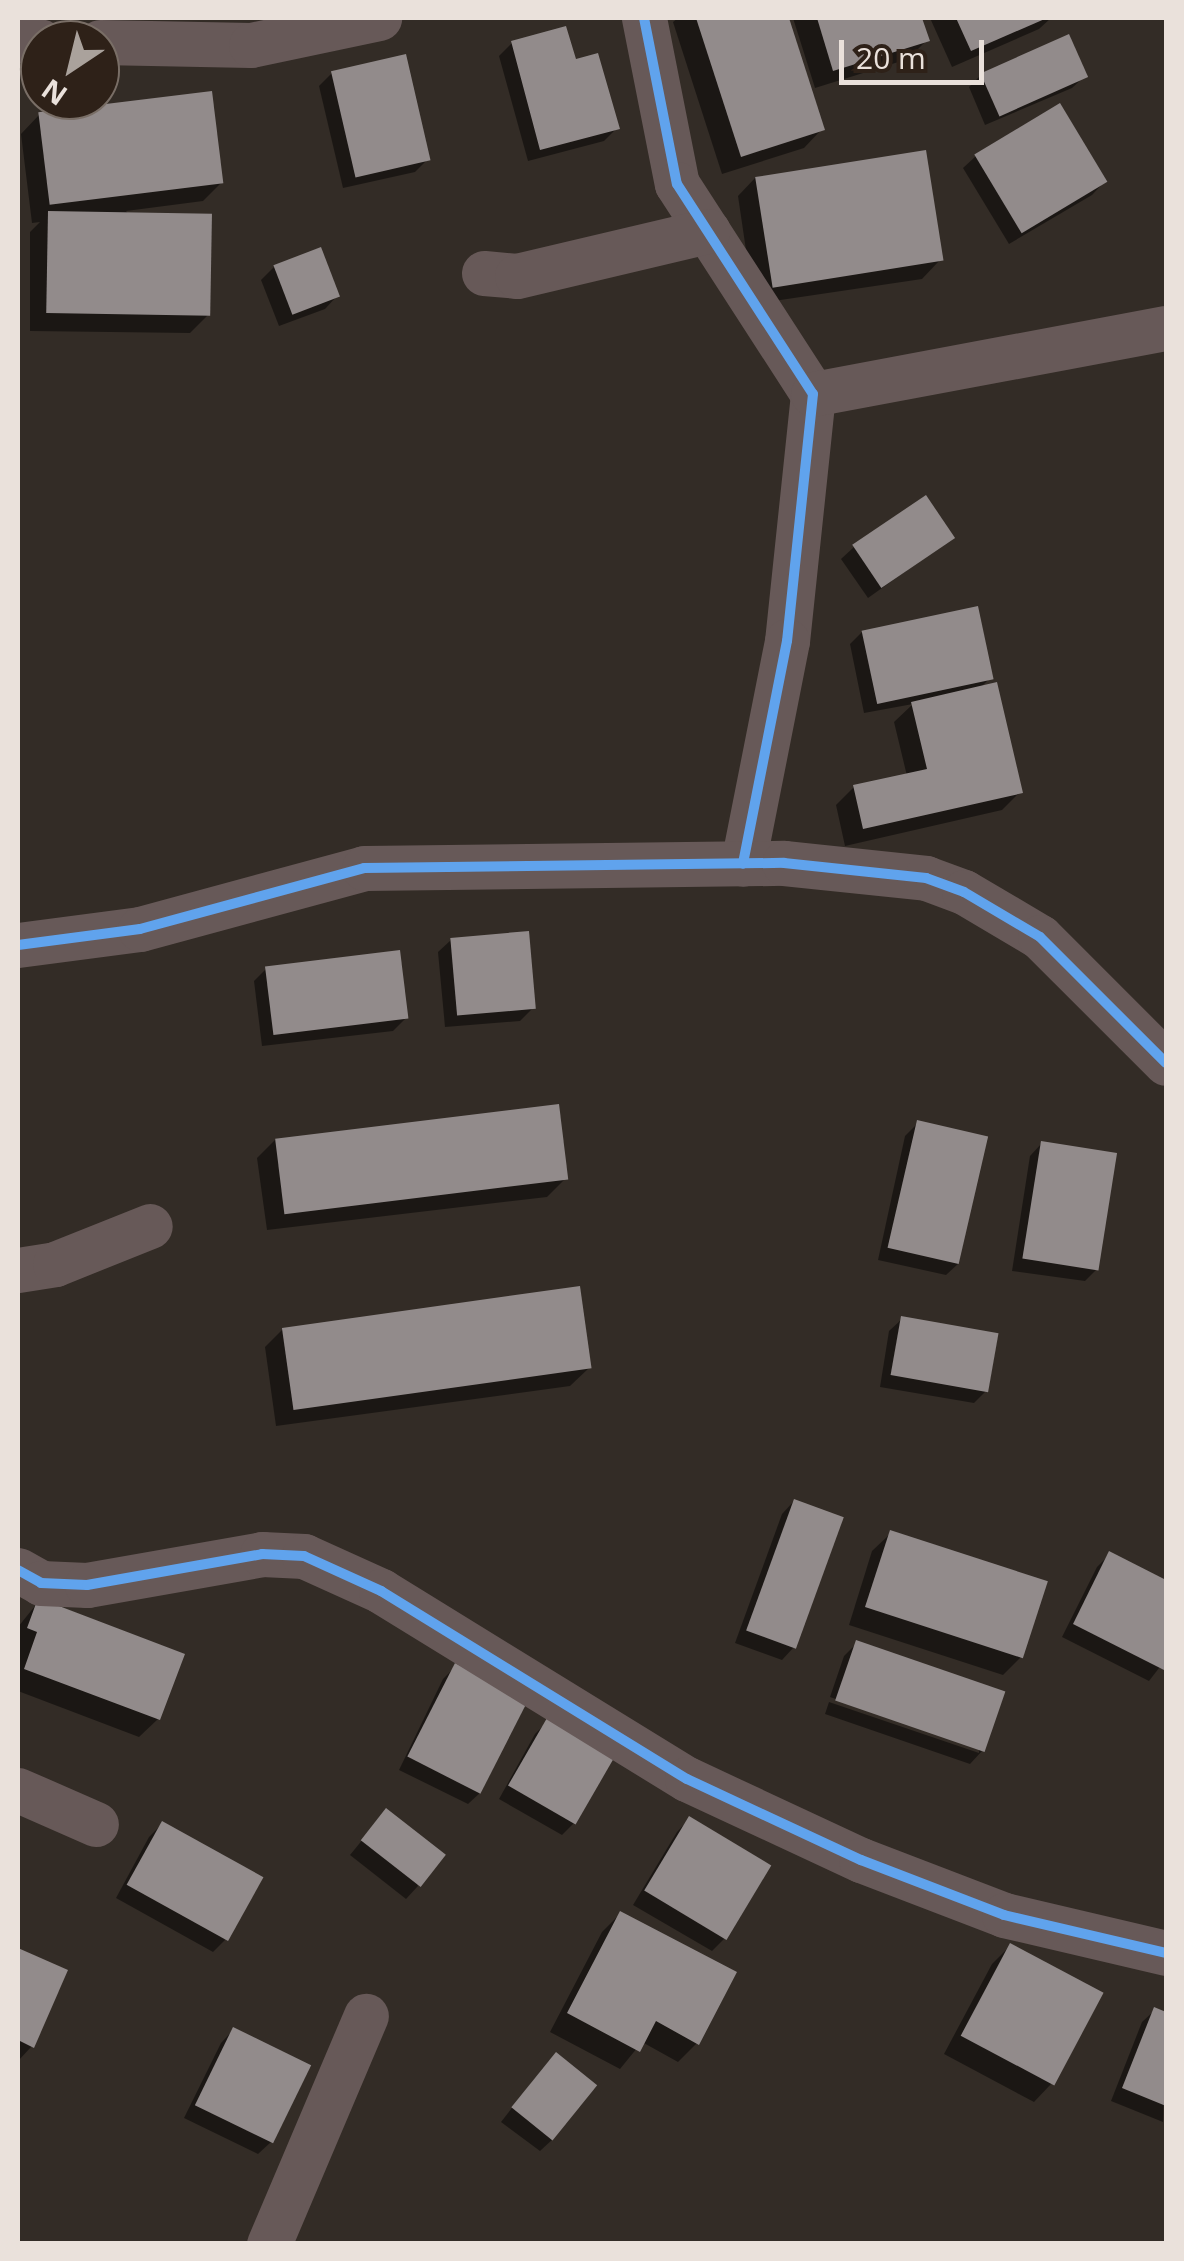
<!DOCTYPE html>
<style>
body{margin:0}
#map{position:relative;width:1184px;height:2261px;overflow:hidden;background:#332c26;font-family:"Open Sans",sans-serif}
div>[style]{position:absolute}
.shadow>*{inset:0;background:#0007}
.building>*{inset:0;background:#928b8b;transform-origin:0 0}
.street>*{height:45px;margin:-22.5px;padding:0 22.5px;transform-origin:22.5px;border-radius:22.5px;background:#675958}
.cycleway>*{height:10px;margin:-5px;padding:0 5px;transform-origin:5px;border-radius:5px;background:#60a3ed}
span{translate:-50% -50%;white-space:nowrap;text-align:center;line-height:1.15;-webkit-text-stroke:10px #2e2118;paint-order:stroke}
.frame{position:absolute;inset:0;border:20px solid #eae1db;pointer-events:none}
.north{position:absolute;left:20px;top:20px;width:100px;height:100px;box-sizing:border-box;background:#2e2118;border:2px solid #796e66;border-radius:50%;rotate:215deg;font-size:28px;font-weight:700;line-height:40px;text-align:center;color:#eae1db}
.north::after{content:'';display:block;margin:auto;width:35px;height:45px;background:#aaa29c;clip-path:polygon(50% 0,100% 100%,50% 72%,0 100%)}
.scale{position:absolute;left:839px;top:40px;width:145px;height:45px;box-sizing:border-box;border:5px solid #eae1db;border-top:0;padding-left:12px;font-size:30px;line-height:35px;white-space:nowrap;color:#eae1db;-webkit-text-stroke:8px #2e2118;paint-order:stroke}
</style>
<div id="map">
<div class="shadow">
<i style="clip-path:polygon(678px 18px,786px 18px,822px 129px,804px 148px,722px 174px,673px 22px)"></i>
<i style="clip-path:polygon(793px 18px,919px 18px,927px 40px,908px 59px,815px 88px)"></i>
<i style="clip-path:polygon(930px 18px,1051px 18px,1039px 29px,952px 67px)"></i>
<i style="clip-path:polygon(512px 43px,574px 62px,617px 128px,604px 141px,528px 161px,499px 56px)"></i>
<i style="clip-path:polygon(332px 73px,428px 159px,415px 172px,343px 188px,319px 86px)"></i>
<i style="clip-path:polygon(981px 75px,1085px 76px,1072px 88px,985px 125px,969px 87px)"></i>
<i style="clip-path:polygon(39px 115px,222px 182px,203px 201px,126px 211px,209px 314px,190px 333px,30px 331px,30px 232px,40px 222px,32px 223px,21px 134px)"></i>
<i style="clip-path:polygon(976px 156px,1104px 182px,1092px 195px,1009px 244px,963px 168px)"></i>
<i style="clip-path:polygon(756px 177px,940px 260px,922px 279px,754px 304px,738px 196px)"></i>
<i style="clip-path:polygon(274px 267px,337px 296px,325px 309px,279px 326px,261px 280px)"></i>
<i style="clip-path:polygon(952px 538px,868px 598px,841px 559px,854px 547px)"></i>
<i style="clip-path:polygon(862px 632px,990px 678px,979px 689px,1020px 792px,1002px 810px,845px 846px,836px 805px,854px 787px,907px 776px,894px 722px,913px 704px,864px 713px,850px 644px)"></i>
<i style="clip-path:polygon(451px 940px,533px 1008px,520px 1021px,445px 1027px,438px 952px)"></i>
<i style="clip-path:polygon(267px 968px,406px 1018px,393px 1031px,262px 1046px,254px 981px)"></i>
<i style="clip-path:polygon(918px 1123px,959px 1263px,946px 1275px,878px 1260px,905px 1136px)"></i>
<i style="clip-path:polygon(276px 1139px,566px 1178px,547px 1197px,267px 1230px,257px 1158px)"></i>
<i style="clip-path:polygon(1042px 1143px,1097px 1269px,1085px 1281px,1012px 1271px,1030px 1156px)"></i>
<i style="clip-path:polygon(902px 1319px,987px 1390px,974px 1403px,880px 1387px,889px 1331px)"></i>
<i style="clip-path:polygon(283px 1329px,589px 1368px,570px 1386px,276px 1426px,265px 1347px)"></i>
<i style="clip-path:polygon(794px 1501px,794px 1647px,782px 1660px,735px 1643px,782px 1514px)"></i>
<i style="clip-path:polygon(891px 1533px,1021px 1657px,1003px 1675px,849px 1625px,872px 1551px)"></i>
<i style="clip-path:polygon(1110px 1554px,1166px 1583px,1166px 1659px,1149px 1681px,1062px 1637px,1097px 1567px)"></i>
<i style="clip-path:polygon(39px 1601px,158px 1719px,139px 1737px,18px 1691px,18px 1627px)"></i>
<i style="clip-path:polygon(857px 1643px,1002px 1693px,982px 1751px,970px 1764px,825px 1714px,829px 1702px,979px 1753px,979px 1748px,830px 1697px,844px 1656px)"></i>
<i style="clip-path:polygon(456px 1666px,525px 1701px,481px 1792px,468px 1804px,399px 1770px,443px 1679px)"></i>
<i style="clip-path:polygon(548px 1721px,575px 1822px,562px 1835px,499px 1799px,535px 1734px)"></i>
<i style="clip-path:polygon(386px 1811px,418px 1886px,406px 1899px,350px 1855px)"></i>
<i style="clip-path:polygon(689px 1819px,724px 1939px,712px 1951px,633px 1905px,677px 1832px)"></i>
<i style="clip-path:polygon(162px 1824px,225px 1940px,213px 1952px,116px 1898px,149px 1837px)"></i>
<i style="clip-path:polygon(620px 1914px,697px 2043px,678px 2062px,642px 2042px,620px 2069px,550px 2032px,602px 1932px)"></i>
<i style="clip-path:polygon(1010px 1946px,1052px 2083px,1034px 2102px,944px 2054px,992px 1964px)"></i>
<i style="clip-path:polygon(18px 1951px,65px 1972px,32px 2046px,18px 2061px)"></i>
<i style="clip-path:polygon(1155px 2010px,1166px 2014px,1163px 2122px,1111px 2101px,1142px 2022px)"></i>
<i style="clip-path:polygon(233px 2030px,271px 2142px,258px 2154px,184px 2118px,221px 2043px)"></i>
<i style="clip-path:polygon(543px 2068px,553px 2139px,540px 2151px,501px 2122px)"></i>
</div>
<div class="building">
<i style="clip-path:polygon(696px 18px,789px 18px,825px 130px,741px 157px)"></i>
<i style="clip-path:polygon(817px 18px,922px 18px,930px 41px,833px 71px)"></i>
<i style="clip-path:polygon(956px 18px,1047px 18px,971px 51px)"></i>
<i style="clip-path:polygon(566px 26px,576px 59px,598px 53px,620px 129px,540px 150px,511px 41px)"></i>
<i style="left:1069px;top:34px;width:47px;height:97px;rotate:66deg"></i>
<i style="left:406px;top:54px;width:109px;height:77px;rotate:77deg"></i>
<i style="left:212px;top:91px;width:93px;height:175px;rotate:83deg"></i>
<i style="left:1060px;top:103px;width:92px;height:100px;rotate:59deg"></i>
<i style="left:926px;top:150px;width:112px;height:173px;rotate:81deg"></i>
<i style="left:48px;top:211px;width:164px;height:102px;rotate:1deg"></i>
<i style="left:321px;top:247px;width:53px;height:51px;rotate:69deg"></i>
<i style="left:926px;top:495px;width:52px;height:89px;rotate:56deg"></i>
<i style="left:978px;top:606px;width:75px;height:119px;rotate:78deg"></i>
<i style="clip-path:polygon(997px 682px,1023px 793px,863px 829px,853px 785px,927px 769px,911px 702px)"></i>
<i style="left:529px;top:931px;width:78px;height:79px;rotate:85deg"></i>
<i style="left:400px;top:950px;width:69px;height:136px;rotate:83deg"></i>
<i style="left:559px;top:1104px;width:76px;height:286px;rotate:83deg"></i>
<i style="left:917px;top:1120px;width:73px;height:131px;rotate:13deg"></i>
<i style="left:1041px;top:1141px;width:77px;height:119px;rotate:9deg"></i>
<i style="left:580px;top:1286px;width:83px;height:301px;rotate:82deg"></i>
<i style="left:901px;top:1316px;width:99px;height:60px;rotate:10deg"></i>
<i style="left:794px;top:1499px;width:53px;height:140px;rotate:20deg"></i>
<i style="left:890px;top:1530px;width:166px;height:81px;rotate:18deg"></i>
<i style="clip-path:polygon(1109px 1551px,1166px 1580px,1164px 1670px,1073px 1624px)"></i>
<i style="clip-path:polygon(38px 1598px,185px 1654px,160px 1720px,24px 1669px,37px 1632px,27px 1628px)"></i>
<i style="left:856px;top:1640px;width:158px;height:64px;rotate:19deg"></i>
<i style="left:455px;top:1663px;width:82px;height:105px;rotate:27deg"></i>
<i style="left:547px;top:1718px;width:78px;height:78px;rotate:30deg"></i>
<i style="left:386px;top:1808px;width:76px;height:41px;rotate:38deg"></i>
<i style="left:689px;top:1816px;width:96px;height:87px;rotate:31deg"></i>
<i style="left:162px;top:1821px;width:116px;height:73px;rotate:29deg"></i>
<i style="clip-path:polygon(620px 1911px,737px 1972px,699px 2045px,656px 2021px,640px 2052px,567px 2013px)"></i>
<i style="left:1010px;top:1943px;width:106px;height:105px;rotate:28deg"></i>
<i style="clip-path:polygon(18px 1948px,68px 1970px,34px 2048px,18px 2040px)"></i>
<i style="clip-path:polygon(1154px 2007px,1166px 2012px,1166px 2106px,1122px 2088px)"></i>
<i style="left:233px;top:2027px;width:87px;height:87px;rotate:26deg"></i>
<i style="left:556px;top:2052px;width:53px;height:71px;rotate:39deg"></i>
</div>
<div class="street">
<i style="left:644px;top:18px;width:169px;rotate:78.8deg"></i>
<i style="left:677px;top:184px;width:250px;rotate:57.1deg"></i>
<i style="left:813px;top:394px;width:248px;rotate:96deg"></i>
<i style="left:787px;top:641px;width:227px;rotate:101.2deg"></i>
<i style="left:18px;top:40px;width:22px;rotate:3deg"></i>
<i style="left:100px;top:42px;width:151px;rotate:1.1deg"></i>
<i style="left:251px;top:45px;width:131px;rotate:-11.9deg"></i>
<i style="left:484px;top:273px;width:33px;rotate:5deg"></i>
<i style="left:517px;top:276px;width:196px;rotate:-13.3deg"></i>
<i style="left:813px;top:394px;width:359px;rotate:-10.6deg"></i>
<i style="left:18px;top:945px;width:123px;rotate:-7.5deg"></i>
<i style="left:140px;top:929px;width:232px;rotate:-15.2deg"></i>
<i style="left:364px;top:868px;width:420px;rotate:-0.7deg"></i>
<i style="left:784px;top:863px;width:143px;rotate:6deg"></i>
<i style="left:926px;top:878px;width:40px;rotate:20.2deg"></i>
<i style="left:964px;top:892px;width:88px;rotate:30.6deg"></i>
<i style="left:1040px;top:937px;width:178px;rotate:45deg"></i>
<i style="left:18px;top:1270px;width:37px;rotate:-9deg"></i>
<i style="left:55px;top:1264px;width:102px;rotate:-21.8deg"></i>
<i style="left:18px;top:1570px;width:26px;rotate:29deg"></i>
<i style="left:41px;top:1583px;width:46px;rotate:2.5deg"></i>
<i style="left:87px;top:1585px;width:178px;rotate:-10deg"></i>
<i style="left:262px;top:1554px;width:42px;rotate:2.7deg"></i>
<i style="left:304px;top:1556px;width:85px;rotate:24.4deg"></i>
<i style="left:381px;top:1591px;width:359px;rotate:31.6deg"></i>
<i style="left:687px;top:1779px;width:192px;rotate:25deg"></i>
<i style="left:861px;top:1860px;width:153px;rotate:21deg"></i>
<i style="left:1004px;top:1915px;width:166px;rotate:13.2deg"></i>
<i style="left:18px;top:1790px;width:85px;rotate:23.6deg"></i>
<i style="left:269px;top:2244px;width:248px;rotate:-67deg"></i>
</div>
<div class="cycleway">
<i style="left:644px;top:18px;width:169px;rotate:78.8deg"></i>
<i style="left:677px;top:184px;width:250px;rotate:57.1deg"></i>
<i style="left:813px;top:394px;width:248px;rotate:96deg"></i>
<i style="left:787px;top:641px;width:227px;rotate:101.2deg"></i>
<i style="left:18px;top:945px;width:123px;rotate:-7.5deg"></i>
<i style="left:140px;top:929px;width:232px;rotate:-15.2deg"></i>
<i style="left:364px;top:868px;width:420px;rotate:-0.7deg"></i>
<i style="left:784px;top:863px;width:143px;rotate:6deg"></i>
<i style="left:926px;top:878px;width:40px;rotate:20.2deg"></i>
<i style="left:964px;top:892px;width:88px;rotate:30.6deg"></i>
<i style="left:1040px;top:937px;width:178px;rotate:45deg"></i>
<i style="left:18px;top:1570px;width:26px;rotate:29deg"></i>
<i style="left:41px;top:1583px;width:46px;rotate:2.5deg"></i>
<i style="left:87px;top:1585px;width:178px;rotate:-10deg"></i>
<i style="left:262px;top:1554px;width:42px;rotate:2.7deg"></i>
<i style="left:304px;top:1556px;width:85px;rotate:24.4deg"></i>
<i style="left:381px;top:1591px;width:359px;rotate:31.6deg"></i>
<i style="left:687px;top:1779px;width:192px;rotate:25deg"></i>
<i style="left:861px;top:1860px;width:153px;rotate:21deg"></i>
<i style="left:1004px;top:1915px;width:166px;rotate:13.2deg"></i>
</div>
<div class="frame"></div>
<div class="north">N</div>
<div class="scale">20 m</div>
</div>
